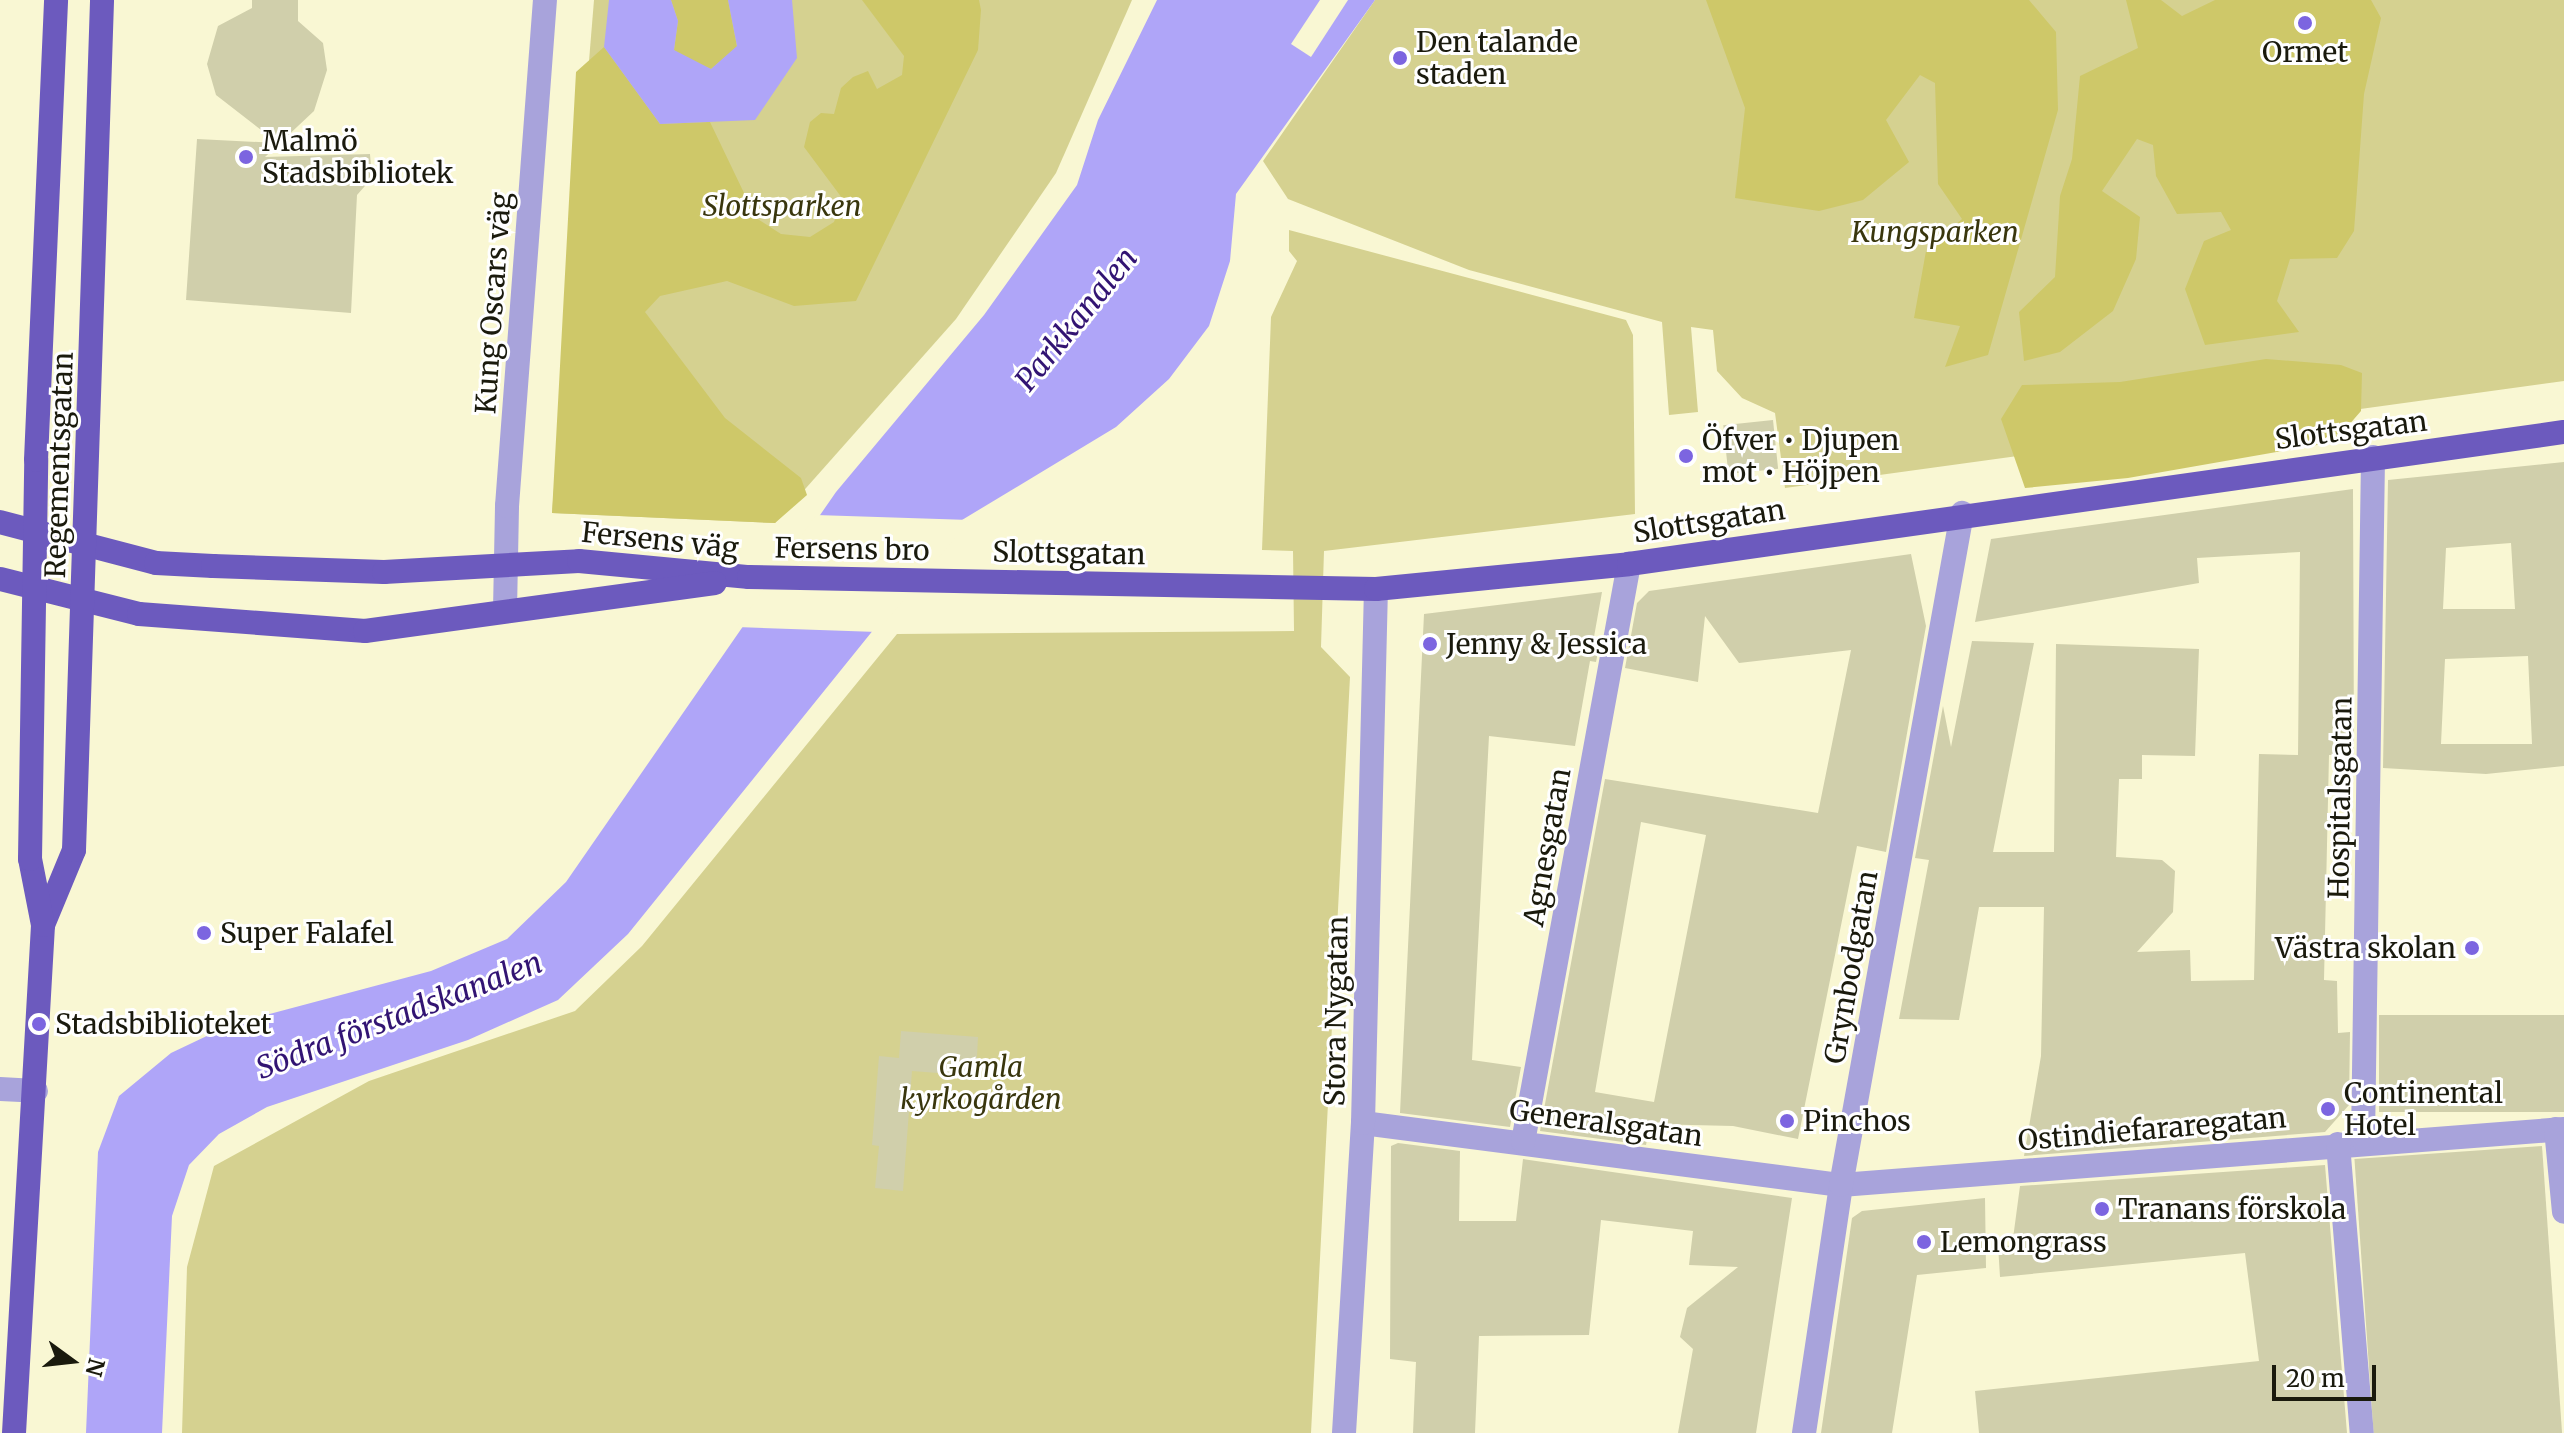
<!DOCTYPE html>
<meta charset="utf-8">
<style>
body{margin:0}
#map{position:relative;width:2564px;height:1433px;overflow:hidden;background:#f9f7d3;font-family:Merriweather,serif}
div>[style]{position:absolute}
.green>*{inset:0;background:#d5d190}
.forest>*{inset:0;background:#cec869}
.water>*{inset:0;background:#afa5f8}
.pier>*{inset:0;background:#f9f7d3}
.building>*{inset:0;background:#d0cfab;transform-origin:0 0}
.minor>*{height:24px;margin:-12px;padding:0 12px;transform-origin:12px;border-radius:12px;background:#a8a3db}
.major>*{height:24px;margin:-12px;padding:0 12px;transform-origin:12px;border-radius:12px;background:#6c5abe}
.dots>*{width:22px;height:22px;translate:-50% -50%;box-sizing:border-box;border:4px solid #fff;border-radius:50%}
span{translate:-50% -50%;white-space:nowrap;text-align:center;line-height:1.15;-webkit-text-stroke:6px #fff;paint-order:stroke}
.poi-label{font-size:28px;color:#1a1a0d}
.left{translate:0 -50%;text-align:left}
.right{translate:-100% -50%;text-align:right}
.park-label{font-size:28px;color:#39360d;font-style:italic}
.street-label{font-size:28px;color:#1a1a0d}
.water-label{font-size:30px;color:#321473;font-style:italic}
.north{position:absolute;left:32px;top:1321px;width:80px;height:80px;-webkit-text-stroke:6px #fff;paint-order:stroke;rotate:105deg;font-size:22px;font-weight:700;line-height:32px;text-align:center;color:#1a1a0d}
.north::after{content:'';display:block;margin:auto;width:28px;height:36px;background:#1a1a0d;clip-path:polygon(50% 0,100% 100%,50% 72%,0 100%)}
.scale{position:absolute;left:2272px;top:1365px;width:104px;height:36px;box-sizing:border-box;border:4px solid #1a1a0d;border-top:0;padding-left:10px;font-size:24px;line-height:28px;white-space:nowrap;color:#1a1a0d;-webkit-text-stroke:6px #fff;paint-order:stroke}
</style>
<div id="map">
<div class="green">
<i style="clip-path:polygon(594px 0,1132px 0,1056px 173px,956px 319px,775px 523px,552px 513px)"></i>
<i style="clip-path:polygon(1375px 0,2564px 0,2564px 381px,1785px 488px,1775px 413px,1742px 398px,1717px 371px,1713px 330px,1691px 327px,1698px 412px,1669px 415px,1662px 322px,1469px 270px,1288px 199px,1263px 161px)"></i>
<i style="clip-path:polygon(1289px 230px,1626px 320px,1633px 335px,1635px 514px,1324px 551px,1321px 647px,1350px 677px,1311px 1433px,182px 1433px,187px 1267px,214px 1166px,369px 1081px,575px 1011px,642px 946px,897px 634px,1294px 631px,1293px 551px,1262px 550px,1271px 317px,1297px 261px,1289px 251px)"></i>
</div>
<div class="forest">
<i style="clip-path:polygon(671px 0,728px 0,737px 47px,711px 69px,687px 60px,674px 50px,678px 21px)"></i>
<i style="clip-path:polygon(862px 0,979px 0,981px 10px,978px 50px,856px 301px,794px 306px,727px 281px,660px 296px,645px 312px,725px 418px,801px 478px,807px 495px,775px 523px,552px 513px,576px 72px,604px 47px,660px 124px,710px 122px,756px 218px,781px 234px,810px 237px,834px 222px,842px 198px,804px 147px,810px 122px,821px 113px,834px 114px,841px 88px,853px 77px,868px 71px,877px 89px,902px 75px,904px 56px)"></i>
<i style="clip-path:polygon(1706px 0,2029px 0,2056px 32px,2058px 110px,1988px 355px,1945px 367px,1960px 326px,1914px 318px,1926px 251px,1962px 219px,1938px 184px,1935px 83px,1920px 75px,1886px 120px,1909px 162px,1863px 200px,1819px 211px,1735px 198px,1745px 108px)"></i>
<i style="clip-path:polygon(2126px 0,2161px 0,2182px 16px,2215px 0,2371px 0,2381px 18px,2364px 94px,2354px 231px,2337px 258px,2290px 259px,2277px 301px,2299px 332px,2205px 345px,2185px 289px,2204px 241px,2231px 230px,2221px 212px,2177px 214px,2156px 176px,2153px 145px,2137px 139px,2102px 191px,2140px 217px,2136px 259px,2113px 311px,2060px 352px,2024px 361px,2019px 312px,2055px 277px,2060px 196px,2072px 159px,2080px 76px,2138px 48px)"></i>
<i style="clip-path:polygon(2266px 359px,2341px 365px,2362px 373px,2361px 411px,2334px 442px,2128px 478px,2025px 488px,2001px 419px,2022px 385px,2120px 382px)"></i>
</div>
<div class="water">
<i style="clip-path:polygon(609px 0,671px 0,678px 21px,674px 50px,711px 69px,737px 46px,728px 0,792px 0,797px 58px,755px 120px,660px 124px,604px 47px)"></i>
<i style="clip-path:polygon(1157px 0,1375px 0,1236px 194px,1230px 261px,1209px 326px,1169px 379px,1116px 427px,962px 520px,628px 934px,558px 1000px,468px 1040px,267px 1107px,219px 1134px,189px 1165px,172px 1216px,162px 1433px,86px 1433px,98px 1152px,119px 1096px,171px 1053px,232px 1024px,431px 971px,507px 939px,566px 882px,836px 492px,984px 315px,1077px 185px,1098px 120px)"></i>
</div>
<div class="pier">
<i style="clip-path:polygon(1320px 0,1348px 0,1311px 57px,1291px 44px)"></i>
<i style="clip-path:polygon(816px 515px,970px 520px,877px 632px,737px 627px)"></i>
</div>
<div class="building">
<i style="clip-path:polygon(252px 0,298px 0,298px 21px,323px 43px,327px 70px,314px 111px,265px 157px,370px 154px,372px 178px,357px 195px,351px 313px,186px 300px,197px 139px,278px 143px,216px 95px,207px 64px,218px 26px,252px 8px)"></i>
<i style="left:1773px;top:420px;width:49px;height:50px;rotate:84deg"></i>
<i style="clip-path:polygon(evenodd,2564px 462px,2564px 766px,2486px 774px,2383px 768px,2388px 480px,2564px 462px,2511px 543px,2515px 609px,2443px 609px,2446px 548px,2511px 543px,2564px 462px,2528px 656px,2532px 744px,2441px 744px,2445px 659px,2528px 656px)"></i>
<i style="clip-path:polygon(2353px 489px,2354px 755px,2329px 755px,2324px 980px,2337px 981px,2338px 1033px,2350px 1032px,2349px 1105px,2325px 1132px,2024px 1156px,2041px 1056px,2044px 907px,1979px 907px,1959px 1020px,1899px 1019px,1929px 860px,1915px 858px,1943px 706px,1951px 747px,1972px 641px,2034px 643px,1993px 852px,2054px 852px,2056px 644px,2199px 649px,2195px 756px,2142px 755px,2142px 779px,2119px 779px,2116px 857px,2162px 860px,2175px 871px,2173px 912px,2137px 952px,2190px 950px,2191px 981px,2254px 980px,2259px 754px,2298px 755px,2300px 552px,2197px 558px,2199px 583px,1975px 622px,1991px 539px)"></i>
<i style="clip-path:polygon(evenodd,1911px 554px,1926px 626px,1886px 852px,1857px 846px,1798px 1139px,1733px 1126px,1650px 1124px,1646px 1145px,1540px 1131px,1605px 779px,1818px 813px,1851px 650px,1739px 663px,1705px 616px,1698px 682px,1625px 668px,1637px 603px,1649px 591px,1911px 554px,1641px 822px,1706px 835px,1654px 1102px,1595px 1092px,1641px 822px)"></i>
<i style="clip-path:polygon(1602px 592px,1592px 648px,1600px 641px,1596px 662px,1590px 661px,1575px 746px,1489px 736px,1472px 1060px,1521px 1067px,1510px 1127px,1400px 1113px,1424px 614px)"></i>
<i style="left:2564px;top:1015px;width:97px;height:185px;rotate:90deg"></i>
<i style="clip-path:polygon(901px 1031px,978px 1037px,976px 1076px,912px 1071px,903px 1191px,875px 1188px,879px 1146px,872px 1145px,879px 1056px,899px 1058px)"></i>
<i style="clip-path:polygon(1398px 1143px,1460px 1151px,1459px 1221px,1516px 1221px,1523px 1159px,1792px 1198px,1756px 1433px,1678px 1433px,1693px 1349px,1680px 1337px,1687px 1308px,1738px 1267px,1689px 1265px,1693px 1231px,1601px 1220px,1589px 1335px,1479px 1336px,1475px 1433px,1413px 1433px,1416px 1362px,1390px 1359px,1391px 1146px)"></i>
<i style="left:2542px;top:1146px;width:288px;height:188px;rotate:86deg"></i>
<i style="clip-path:polygon(2325px 1165px,2347px 1433px,1979px 1433px,1975px 1391px,2259px 1361px,2245px 1253px,2000px 1277px,1998px 1245px,2012px 1246px,2020px 1186px)"></i>
<i style="clip-path:polygon(1985px 1198px,1986px 1268px,1917px 1275px,1892px 1433px,1821px 1433px,1852px 1218px,1862px 1211px)"></i>
</div>
<div class="minor">
<i style="left:505px;top:611px;width:105px;rotate:-88.9deg"></i>
<i style="left:507px;top:506px;width:507px;rotate:-85.71deg"></i>
<i style="left:0;top:1089px;width:36px;rotate:3deg"></i>
<i style="left:1363px;top:1123px;width:482px;rotate:7.4deg"></i>
<i style="left:1841px;top:1185px;width:725px;rotate:-4.43deg"></i>
<i style="left:2556px;top:1129px;width:83px;rotate:84.5deg"></i>
<i style="left:2363px;top:1140px;width:683px;rotate:-89.16deg"></i>
<i style="left:1523px;top:1142px;width:588px;rotate:-79.61deg"></i>
<i style="left:2338px;top:1144px;width:290px;rotate:85.3deg"></i>
<i style="left:1344px;top:1433px;width:311px;rotate:-86.5deg"></i>
<i style="left:1363px;top:1123px;width:534px;rotate:-88.61deg"></i>
<i style="left:1804px;top:1433px;width:251px;rotate:-81.5deg"></i>
<i style="left:1841px;top:1185px;width:683px;rotate:-79.79deg"></i>
</div>
<div class="major">
<i style="left:0;top:522px;width:161px;rotate:14.7deg"></i>
<i style="left:156px;top:563px;width:57px;rotate:3deg"></i>
<i style="left:213px;top:566px;width:171px;rotate:2deg"></i>
<i style="left:384px;top:572px;width:195px;rotate:-3.2deg"></i>
<i style="left:579px;top:561px;width:171px;rotate:5.4deg"></i>
<i style="left:749px;top:577px;width:627px;rotate:1.1deg"></i>
<i style="left:1376px;top:589px;width:254px;rotate:-5.6deg"></i>
<i style="left:1629px;top:564px;width:944px;rotate:-8.04deg"></i>
<i style="left:0;top:579px;width:143px;rotate:14.1deg"></i>
<i style="left:139px;top:614px;width:227px;rotate:4.3deg"></i>
<i style="left:365px;top:631px;width:353px;rotate:-7.8deg"></i>
<i style="left:43px;top:925px;width:81px;rotate:-67.5deg"></i>
<i style="left:74px;top:850px;width:850px;rotate:-88.11deg"></i>
<i style="left:14px;top:1433px;width:509px;rotate:-86.73deg"></i>
<i style="left:43px;top:925px;width:67px;rotate:-101.1deg"></i>
<i style="left:30px;top:859px;width:399px;rotate:-89.1deg"></i>
<i style="left:36px;top:460px;width:460px;rotate:-87.5deg"></i>
</div>
<div class="dots">
<i style="left:2305px;top:23px;background:#7c65e0"></i>
<i style="left:1400px;top:58px;background:#7c65e0"></i>
<i style="left:246px;top:157px;background:#7c65e0"></i>
<i style="left:1686px;top:456px;background:#7c65e0"></i>
<i style="left:1430px;top:644px;background:#7c65e0"></i>
<i style="left:204px;top:933px;background:#7c65e0"></i>
<i style="left:2472px;top:948px;background:#7c65e0"></i>
<i style="left:39px;top:1024px;background:#7c65e0"></i>
<i style="left:2328px;top:1109px;background:#7c65e0"></i>
<i style="left:1787px;top:1121px;background:#7c65e0"></i>
<i style="left:2102px;top:1209px;background:#7c65e0"></i>
<i style="left:1924px;top:1242px;background:#7c65e0"></i>
</div>
<div class="poi-label">
<span class="left" style="left:1416px;top:58px">Den talande<br>staden</span>
<span style="left:2305px;top:52px">Ormet</span>
<span class="left" style="left:262px;top:157px">Malmö<br>Stadsbibliotek</span>
<span class="left" style="left:1702px;top:456px">Öfver • Djupen<br>mot • Höjpen</span>
<span class="left" style="left:1446px;top:644px">Jenny &amp; Jessica</span>
<span class="left" style="left:220px;top:933px">Super Falafel</span>
<span class="right" style="left:2456px;top:948px">Västra skolan</span>
<span class="left" style="left:55px;top:1024px">Stadsbiblioteket</span>
<span class="left" style="left:2344px;top:1109px">Continental<br>Hotel</span>
<span class="left" style="left:1803px;top:1121px">Pinchos</span>
<span class="left" style="left:2118px;top:1209px">Tranans förskola</span>
<span class="left" style="left:1940px;top:1242px">Lemongrass</span>
</div>
<div class="park-label">
<span style="left:782px;top:206px">Slottsparken</span>
<span style="left:1935px;top:232px">Kungsparken</span>
<span style="left:981px;top:1083px">Gamla<br>kyrkogården</span>
</div>
<div class="street-label">
<span style="left:493px;top:303px;rotate:-86deg">Kung Oscars väg</span>
<span style="left:2351px;top:430px;rotate:-7deg">Slottsgatan</span>
<span style="left:59px;top:465px;rotate:-88deg">Regementsgatan</span>
<span style="left:1709px;top:521px;rotate:-9deg">Slottsgatan</span>
<span style="left:660px;top:540px;rotate:6deg">Fersens väg</span>
<span style="left:852px;top:549px;rotate:1deg">Fersens bro</span>
<span style="left:1069px;top:553px;rotate:1deg">Slottsgatan</span>
<span style="left:2340px;top:798px;rotate:-89deg">Hospitalsgatan</span>
<span style="left:1547px;top:847px;rotate:-80deg">Agnesgatan</span>
<span style="left:1851px;top:967px;rotate:-80deg">Grynbodgatan</span>
<span style="left:1336px;top:1011px;rotate:-89deg">Stora Nygatan</span>
<span style="left:1606px;top:1123px;rotate:8deg">Generalsgatan</span>
<span style="left:2152px;top:1129px;rotate:-5deg">Ostindiefararegatan</span>
</div>
<div class="water-label">
<span style="left:1076px;top:319px;rotate:-51deg">Parkkanalen</span>
<span style="left:399px;top:1015px;rotate:-21deg">Södra förstadskanalen</span>
</div>
<div class="north">N</div>
<div class="scale">20 m</div>
</div>
